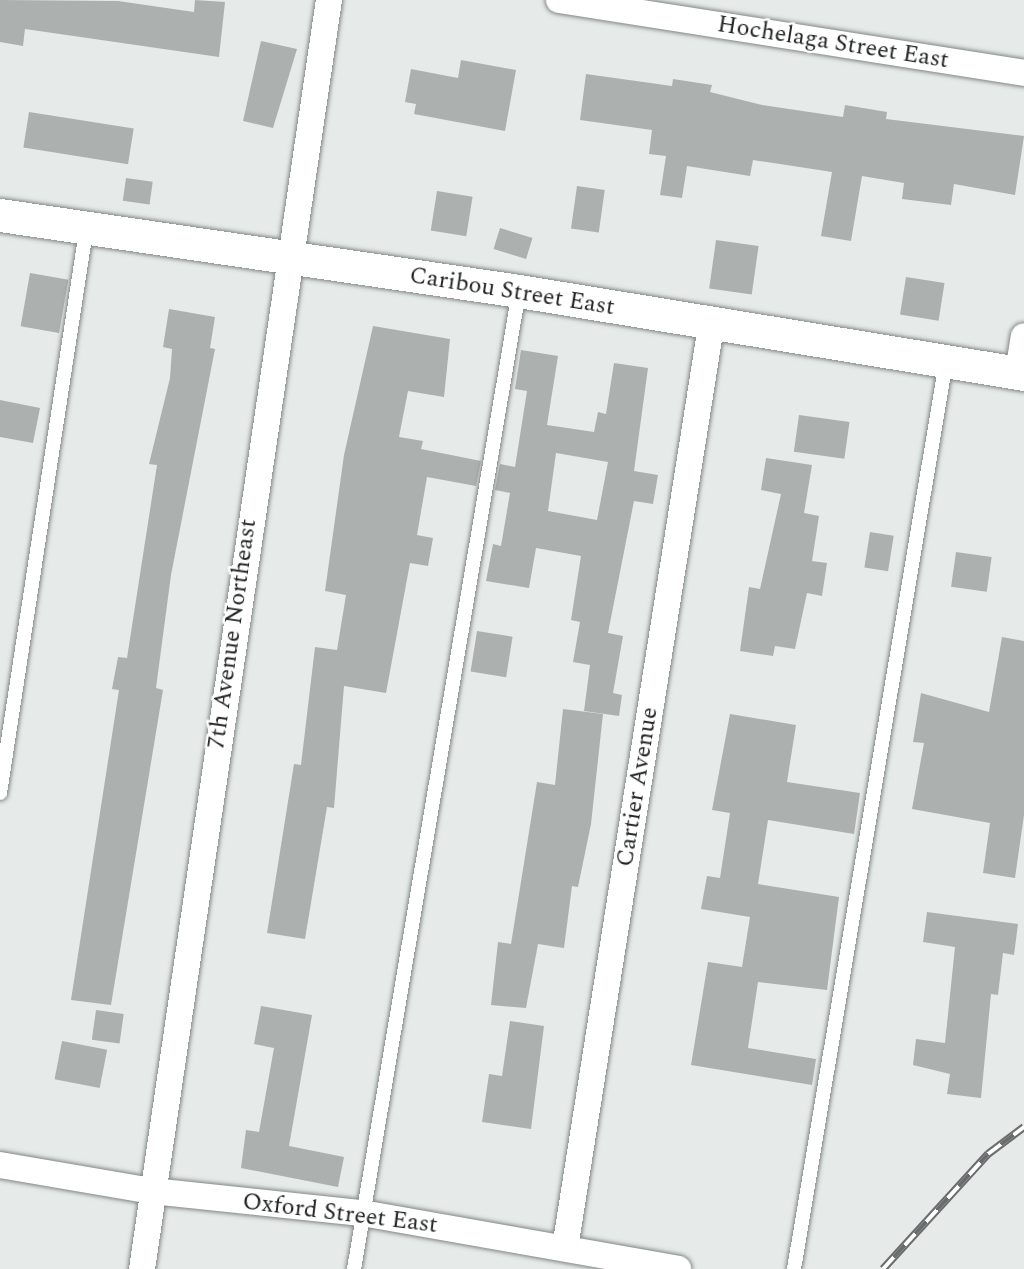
<!DOCTYPE html>
<style>
body{margin:0}
#map{position:relative;width:1024px;height:1269px;overflow:hidden;background:#e6ebea;font-family:Spectral,serif}
div>[style]{position:absolute}
.building>*{inset:0;background:#acb0af;transform-origin:0 0}
.roads{filter:drop-shadow(0 0 2px #828785) drop-shadow(0 0 2px #828785)}
.service>*{height:14px;margin:-7px;padding:0 7px;transform-origin:7px;border-radius:7px;background:#fff}
.minor>*{height:26px;margin:-13px;padding:0 13px;transform-origin:13px;border-radius:13px;background:#fff}
.tertiary>*{height:33px;margin:-16.5px;padding:0 16.5px;transform-origin:16.5px;border-radius:16.5px;background:#fff}
.rail>*{height:8px;margin-top:-4px;transform-origin:0;background:repeating-linear-gradient(90deg,#fff 0 16px,#6a6d6d 0 32px);box-sizing:border-box;border-block:2px solid #6a6d6d}
span{translate:-50% -50%;white-space:nowrap;text-align:center;line-height:1.15;-webkit-text-stroke:5px #fff;paint-order:stroke}
.street-label{font-size:24px;color:#212323}
</style>
<div id="map">
<div class="building">
<i style="clip-path:polygon(0 0,118px 1px,194px 12px,195px 0,225px 2px,219px 57px,25px 29px,23px 46px,0 42px)"></i>
<i style="clip-path:polygon(261px 41px,297px 49px,273px 128px,243px 121px)"></i>
<i style="clip-path:polygon(461px 60px,516px 70px,505px 131px,414px 114px,416px 104px,405px 102px,411px 69px,458px 78px)"></i>
<i style="clip-path:polygon(586px 74px,672px 86px,673px 79px,712px 85px,710px 92px,762px 105px,843px 117px,845px 105px,887px 112px,886px 119px,1024px 136px,1015px 195px,954px 184px,951px 205px,902px 199px,904px 183px,862px 176px,851px 241px,821px 236px,832px 172px,753px 160px,750px 176px,687px 166px,682px 198px,660px 195px,666px 156px,649px 154px,652px 130px,580px 120px)"></i>
<i style="left:29px;top:112px;width:106px;height:36px;rotate:9deg"></i>
<i style="left:126px;top:178px;width:27px;height:23px;rotate:8deg"></i>
<i style="left:577px;top:186px;width:28px;height:43px;rotate:8deg"></i>
<i style="left:437px;top:191px;width:36px;height:40px;rotate:9deg"></i>
<i style="left:500px;top:228px;width:34px;height:22px;rotate:17deg"></i>
<i style="left:716px;top:240px;width:43px;height:49px;rotate:8deg"></i>
<i style="left:30px;top:273px;width:39px;height:54px;rotate:10deg"></i>
<i style="left:906px;top:277px;width:39px;height:38px;rotate:9deg"></i>
<i style="clip-path:polygon(169px 309px,215px 317px,210px 348px,215px 349px,171px 575px,156px 688px,163px 690px,111px 1005px,71px 1000px,119px 690px,112px 689px,118px 657px,127px 658px,157px 465px,149px 464px,170px 378px,172px 349px,163px 347px)"></i>
<i style="clip-path:polygon(373px 326px,450px 339px,444px 397px,408px 391px,399px 437px,423px 441px,421px 449px,481px 461px,476px 486px,427px 477px,417px 535px,433px 538px,428px 566px,410px 563px,386px 693px,344px 686px,334px 808px,327px 807px,305px 939px,267px 933px,294px 764px,301px 765px,315px 647px,337px 650px,346px 595px,325px 591px,344px 455px)"></i>
<i style="clip-path:polygon(evenodd,521px 350px,558px 356px,547px 425px,594px 432px,598px 412px,606px 414px,614px 363px,648px 368px,634px 471px,658px 475px,653px 504px,634px 501px,608px 633px,623px 636px,613px 693px,622px 695px,619px 716px,584px 711px,590px 665px,573px 662px,580px 622px,571px 620px,581px 556px,536px 548px,529px 588px,486px 581px,493px 544px,501px 546px,510px 493px,495px 490px,500px 464px,515px 467px,527px 391px,515px 389px,521px 350px,556px 453px,608px 462px,597px 520px,548px 511px,556px 453px)"></i>
<i style="clip-path:polygon(0 400px,40px 408px,33px 443px,0 437px)"></i>
<i style="left:799px;top:415px;width:51px;height:37px;rotate:8deg"></i>
<i style="clip-path:polygon(766px 458px,812px 465px,804px 513px,819px 516px,812px 561px,827px 563px,822px 596px,807px 593px,795px 649px,775px 646px,773px 656px,740px 651px,749px 587px,760px 589px,781px 494px,761px 490px)"></i>
<i style="left:870px;top:532px;width:24px;height:36px;rotate:9deg"></i>
<i style="left:956px;top:552px;width:36px;height:35px;rotate:8deg"></i>
<i style="left:477px;top:631px;width:36px;height:41px;rotate:9deg"></i>
<i style="clip-path:polygon(1002px 637px,1024px 641px,1024px 815px,1015px 878px,983px 873px,990px 823px,912px 809px,924px 743px,913px 742px,921px 693px,989px 712px)"></i>
<i style="clip-path:polygon(563px 709px,603px 714px,591px 824px,578px 887px,572px 886px,564px 948px,538px 944px,526px 1008px,491px 1005px,498px 942px,511px 944px,537px 782px,555px 785px)"></i>
<i style="clip-path:polygon(730px 714px,796px 725px,787px 782px,860px 793px,854px 834px,768px 820px,758px 884px,839px 897px,827px 990px,758px 982px,748px 1048px,816px 1059px,812px 1085px,691px 1065px,708px 962px,742px 967px,750px 917px,701px 909px,707px 876px,720px 878px,730px 813px,712px 810px)"></i>
<i style="clip-path:polygon(927px 912px,1018px 924px,1014px 955px,1003px 953px,998px 995px,991px 994px,981px 1098px,947px 1094px,950px 1074px,913px 1065px,916px 1039px,945px 1043px,955px 947px,923px 942px)"></i>
<i style="clip-path:polygon(261px 1006px,312px 1015px,289px 1146px,344px 1157px,338px 1187px,241px 1168px,246px 1130px,259px 1132px,274px 1048px,254px 1044px)"></i>
<i style="left:96px;top:1010px;width:28px;height:30px;rotate:8deg"></i>
<i style="clip-path:polygon(510px 1021px,544px 1026px,531px 1129px,482px 1122px,489px 1074px,502px 1076px)"></i>
<i style="left:62px;top:1041px;width:46px;height:39px;rotate:11deg"></i>
</div>
<div class="roads">
<div class="service">
<i style="left:0;top:793px;width:569px;rotate:-81.3deg"></i>
<i style="left:354px;top:1269px;width:992px;rotate:-80.42deg"></i>
<i style="left:794px;top:1269px;width:920px;rotate:-80.49deg"></i>
</div>
<div class="minor">
<i style="left:559px;top:0;width:471px;rotate:8.9deg"></i>
<i style="left:1018px;top:373px;width:37px;rotate:-81deg"></i>
<i style="left:0;top:1165px;width:154px;rotate:9.7deg"></i>
<i style="left:152px;top:1191px;width:211px;rotate:6deg"></i>
<i style="left:362px;top:1213px;width:321px;rotate:10deg"></i>
<i style="left:565px;top:1248px;width:933px;rotate:-81deg"></i>
<i style="left:142px;top:1269px;width:1283px;rotate:-81.62deg"></i>
</div>
<div class="tertiary">
<i style="left:0;top:215px;width:525px;rotate:8.33deg"></i>
<i style="left:519px;top:291px;width:512px;rotate:9.33deg"></i>
</div>
</div>
<div class="rail">
<i style="left:883px;top:1269px;width:156px;rotate:-47.6deg"></i>
<i style="left:988px;top:1154px;width:45px;rotate:-36.9deg"></i>
</div>
<div class="street-label">
<span style="left:833px;top:43px;rotate:9deg">Hochelaga Street East</span>
<span style="left:512px;top:292px;rotate:9deg">Caribou Street East</span>
<span style="left:233px;top:634px;rotate:-82deg">7th Avenue Northeast</span>
<span style="left:638px;top:787px;rotate:-81deg">Cartier Avenue</span>
<span style="left:340px;top:1214px;rotate:7deg">Oxford Street East</span>
</div>
</div>
